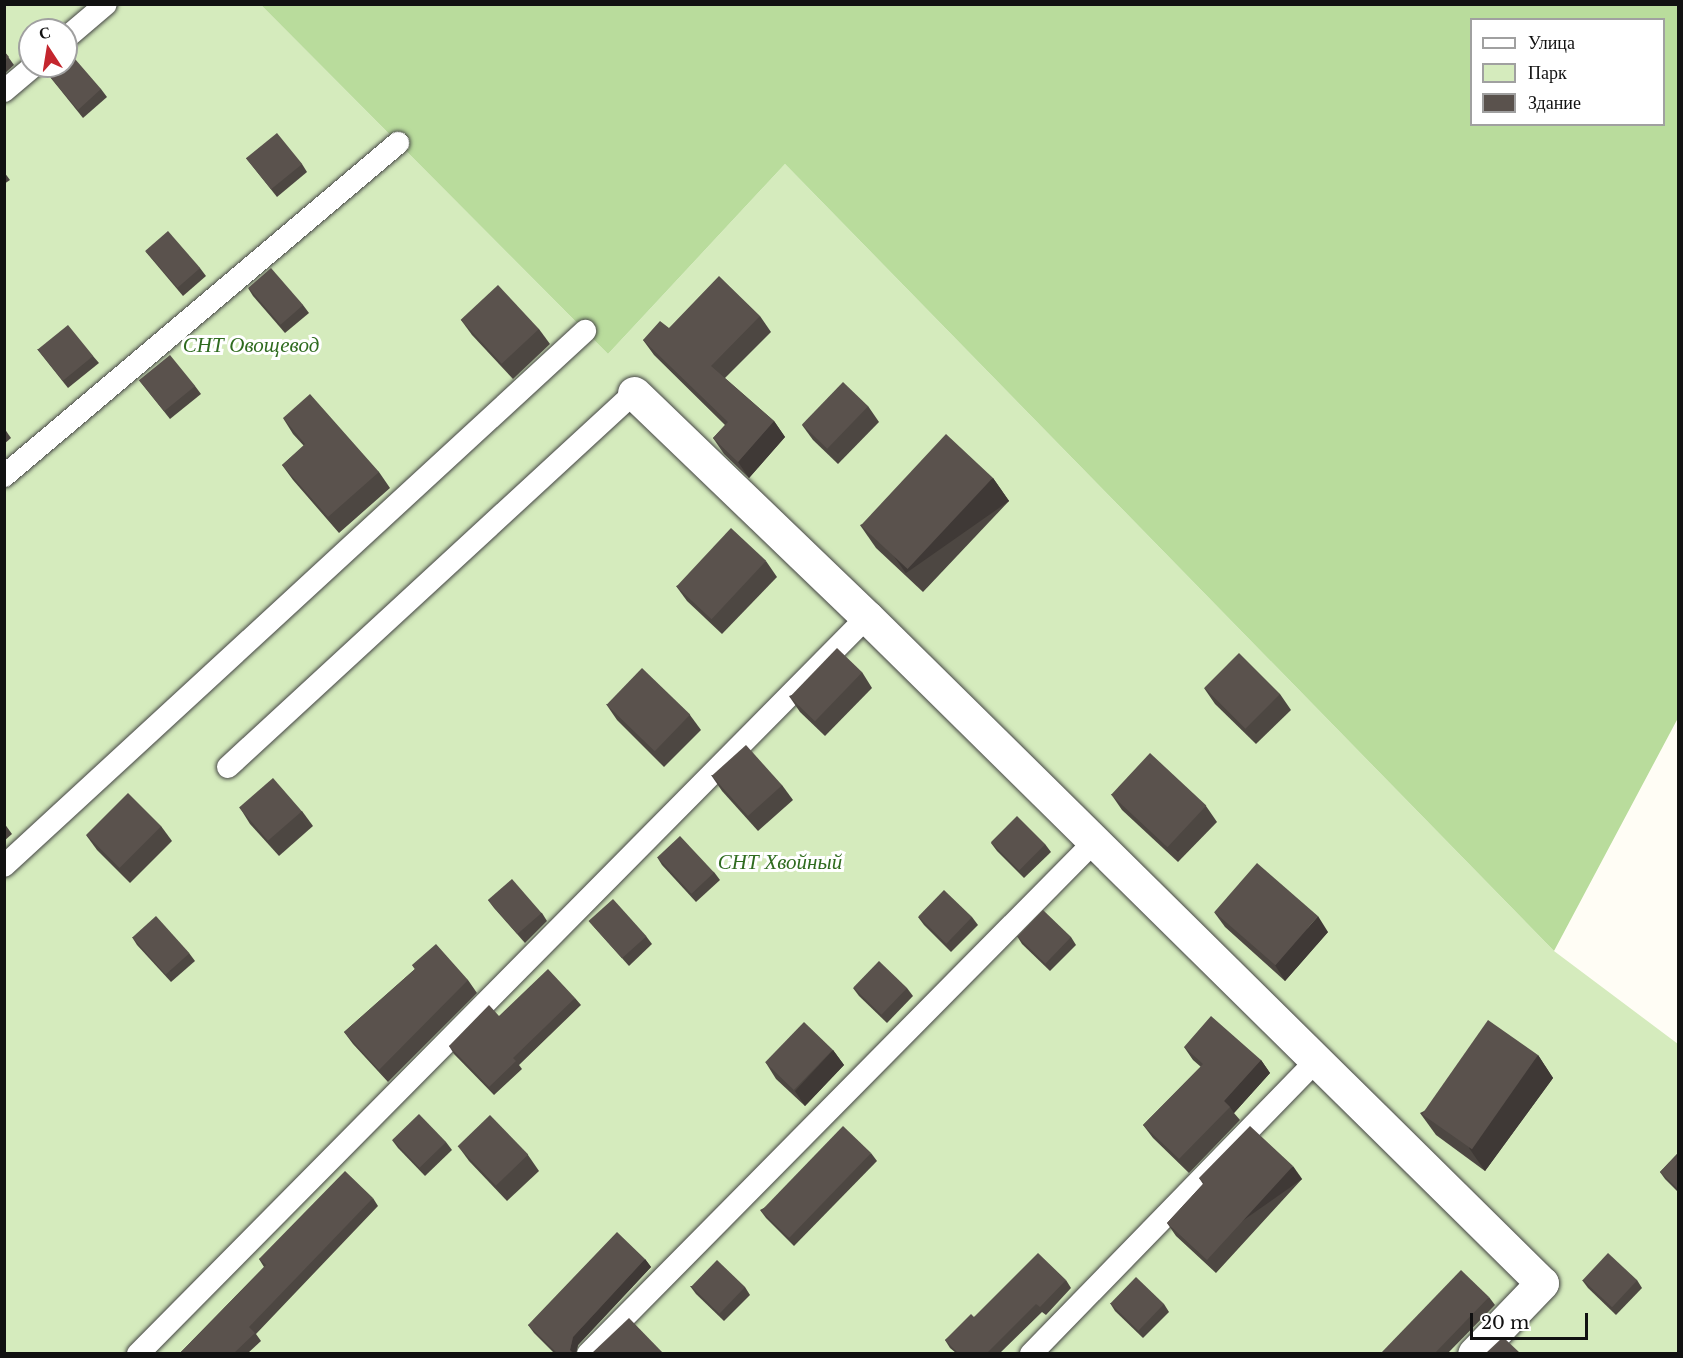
<!DOCTYPE html>
<meta charset="utf-8">
<style>
body{margin:0}
#map{position:relative;width:1683px;height:1358px;overflow:hidden;background:#fffdf5;font-family:"Libre Baskerville",serif}
div>[style]{position:absolute}
.green>*{inset:0;background:#d5ebbd}
.forest>*{inset:0;background:#b9dc9c}
.roads{filter:drop-shadow(0 0 2px #444) drop-shadow(0 0 2px #444)}
.service>*{height:22px;margin:-11px;padding:0 11px;transform-origin:11px;border-radius:11px;background:#fff}
.minor>*{height:33px;margin:-16.5px;padding:0 16.5px;transform-origin:16.5px;border-radius:16.5px;background:#fff}
.wall>*{inset:0;background:#4d4742}
.shaded-wall>*{inset:0;background:#3f3936;transform-origin:0 0}
.building>*{inset:0;background:#5a524d;transform-origin:0 0}
span{translate:-50% -50%;white-space:nowrap;text-align:center;line-height:1.15;-webkit-text-stroke:6px #fff;paint-order:stroke}
.park-label{font-size:21px;color:#2f6b1f;font-style:italic}
.frame{position:absolute;inset:0;border:6px solid #111;pointer-events:none}
.legend{position:absolute;left:1470px;top:18px;width:195px;height:108px;box-sizing:border-box;background:#fff;border:2px solid #a0a0a0;margin:0;padding:8px 10px;list-style:none;font-size:18px;color:#111}
.legend li{display:flex;align-items:center;gap:12px;height:30px}
.legend b{width:30px;border:2px solid #a0a0a0}
.north{position:absolute;left:18px;top:18px;width:60px;height:60px;box-sizing:border-box;background:#fff;border:2px solid #a0a0a0;border-radius:50%;rotate:348deg;font-size:16px;font-weight:700;line-height:24px;text-align:center;color:#111}
.north::after{content:'';display:block;margin:auto;width:21px;height:27px;background:#c4262e;clip-path:polygon(50% 0,100% 100%,50% 72%,0 100%)}
.scale{position:absolute;left:1470px;top:1313px;width:118px;height:27px;box-sizing:border-box;border:3px solid #111;border-top:0;padding-left:8px;font-size:18px;line-height:21px;white-space:nowrap;color:#111;-webkit-text-stroke:4px #fff;paint-order:stroke}
</style>
<div id="map">
<div class="green">
<i style="clip-path:polygon(evenodd,5px 5px,261px 5px,608px 354px,785px 164px,1554px 951px,1678px 1044px,1678px 1353px,5px 1354px,5px 5px,30px 30px,66px 30px,66px 66px,30px 66px,30px 30px)"></i>
</div>
<div class="forest">
<i style="clip-path:polygon(evenodd,261px 5px,1678px 5px,1678px 718px,1554px 951px,785px 164px,608px 354px,261px 5px,1472px 20px,1664px 20px,1664px 124px,1472px 124px,1472px 20px)"></i>
</div>
<div class="roads">
<div class="service">
<i style="left:66px;top:38px;width:52px;rotate:-40.4deg"></i>
<i style="left:4px;top:91px;width:39px;rotate:-40deg"></i>
<i style="left:4px;top:476px;width:516px;rotate:-40.2deg"></i>
<i style="left:228px;top:767px;width:552px;rotate:-42.65deg"></i>
<i style="left:4px;top:866px;width:790px;rotate:-42.64deg"></i>
<i style="left:138px;top:1354px;width:1037px;rotate:-45.31deg"></i>
<i style="left:588px;top:1354px;width:720px;rotate:-45.34deg"></i>
<i style="left:1031px;top:1354px;width:412px;rotate:-45.8deg"></i>
</div>
<div class="minor">
<i style="left:634px;top:393px;width:323px;rotate:43.9deg"></i>
<i style="left:867px;top:617px;width:948px;rotate:44.62deg"></i>
<i style="left:1542px;top:1283px;width:98px;rotate:133.8deg"></i>
</div>
</div>
<div class="wall">
<i style="clip-path:polygon(4px 51px,14px 65px,4px 74px)"></i>
<i style="clip-path:polygon(46px 72px,101px 89px,107px 97px,83px 118px)"></i>
<i style="clip-path:polygon(246px 158px,302px 164px,307px 172px,277px 197px)"></i>
<i style="clip-path:polygon(4px 172px,10px 180px,4px 184px)"></i>
<i style="clip-path:polygon(145px 251px,200px 268px,206px 276px,183px 296px)"></i>
<i style="clip-path:polygon(248px 288px,303px 305px,309px 313px,285px 333px,253px 296px)"></i>
<i style="clip-path:polygon(760px 316px,771px 332px,725px 378px,774px 421px,785px 437px,749px 478px,724px 454px,713px 438px,725px 425px,654px 355px,643px 340px,669px 328px)"></i>
<i style="clip-path:polygon(461px 320px,539px 329px,550px 344px,513px 379px,472px 335px)"></i>
<i style="clip-path:polygon(37px 349px,93px 356px,99px 363px,68px 388px)"></i>
<i style="clip-path:polygon(139px 380px,195px 386px,201px 394px,170px 419px)"></i>
<i style="clip-path:polygon(868px 406px,879px 422px,838px 464px,813px 440px,802px 425px)"></i>
<i style="clip-path:polygon(283px 418px,379px 472px,390px 488px,339px 533px,293px 480px,282px 465px,304px 446px,293px 434px)"></i>
<i style="clip-path:polygon(4px 428px,11px 438px,4px 444px)"></i>
<i style="clip-path:polygon(993px 478px,1009px 501px,923px 592px,876px 548px,860px 525px)"></i>
<i style="clip-path:polygon(766px 561px,777px 577px,722px 634px,687px 601px,676px 586px)"></i>
<i style="clip-path:polygon(862px 672px,872px 688px,825px 736px,800px 712px,789px 696px)"></i>
<i style="clip-path:polygon(1204px 688px,1280px 694px,1291px 710px,1256px 744px,1215px 704px)"></i>
<i style="clip-path:polygon(606px 704px,690px 715px,701px 730px,664px 767px,617px 720px)"></i>
<i style="clip-path:polygon(711px 775px,782px 785px,793px 800px,758px 831px,722px 791px)"></i>
<i style="clip-path:polygon(1111px 794px,1206px 806px,1217px 822px,1178px 862px,1122px 810px)"></i>
<i style="clip-path:polygon(240px 808px,302px 811px,313px 826px,279px 856px,250px 824px)"></i>
<i style="clip-path:polygon(4px 823px,12px 834px,4px 841px)"></i>
<i style="clip-path:polygon(161px 826px,172px 841px,130px 883px,97px 850px,86px 835px)"></i>
<i style="clip-path:polygon(991px 843px,1045px 844px,1051px 852px,1024px 878px,997px 851px)"></i>
<i style="clip-path:polygon(657px 857px,714px 872px,720px 880px,696px 902px,662px 865px)"></i>
<i style="clip-path:polygon(488px 900px,542px 913px,547px 921px,525px 943px,494px 908px)"></i>
<i style="clip-path:polygon(1214px 912px,1328px 932px,1285px 981px,1225px 927px)"></i>
<i style="clip-path:polygon(918px 917px,972px 917px,978px 925px,951px 952px,924px 925px)"></i>
<i style="clip-path:polygon(589px 921px,646px 936px,652px 944px,629px 966px,595px 928px)"></i>
<i style="clip-path:polygon(1017px 936px,1071px 937px,1076px 945px,1050px 971px,1022px 944px)"></i>
<i style="clip-path:polygon(132px 937px,189px 953px,195px 961px,171px 982px,137px 945px)"></i>
<i style="clip-path:polygon(412px 965px,468px 980px,477px 993px,388px 1082px,353px 1044px,344px 1032px,415px 969px)"></i>
<i style="clip-path:polygon(853px 988px,907px 988px,913px 996px,887px 1023px,859px 996px)"></i>
<i style="clip-path:polygon(575px 998px,581px 1005px,519px 1065px,522px 1069px,494px 1095px,454px 1054px,449px 1046px,499px 1016px)"></i>
<i style="clip-path:polygon(1184px 1047px,1261px 1060px,1270px 1073px,1234px 1113px,1240px 1120px,1189px 1173px,1153px 1138px,1143px 1125px,1201px 1067px,1193px 1060px)"></i>
<i style="clip-path:polygon(833px 1050px,844px 1065px,805px 1106px,776px 1079px,766px 1063px)"></i>
<i style="clip-path:polygon(1538px 1055px,1553px 1078px,1485px 1171px,1436px 1135px,1420px 1113px)"></i>
<i style="clip-path:polygon(392px 1140px,446px 1142px,452px 1150px,425px 1176px,398px 1148px)"></i>
<i style="clip-path:polygon(458px 1146px,528px 1155px,539px 1171px,507px 1201px,469px 1161px)"></i>
<i style="clip-path:polygon(871px 1153px,877px 1161px,794px 1246px,766px 1218px,760px 1210px)"></i>
<i style="clip-path:polygon(1678px 1153px,1678px 1192px,1665px 1179px,1660px 1172px)"></i>
<i style="clip-path:polygon(1199px 1178px,1302px 1179px,1216px 1273px,1176px 1236px,1167px 1223px,1203px 1184px)"></i>
<i style="clip-path:polygon(373px 1198px,378px 1206px,256px 1334px,261px 1341px,248px 1353px,180px 1353px,264px 1267px,259px 1259px)"></i>
<i style="clip-path:polygon(645px 1259px,651px 1267px,578px 1345px,576px 1353px,554px 1353px,534px 1333px,528px 1325px)"></i>
<i style="clip-path:polygon(1066px 1280px,1071px 1288px,1046px 1315px,1042px 1312px,1000px 1353px,956px 1353px,950px 1348px,945px 1340px,974px 1317px)"></i>
<i style="clip-path:polygon(1582px 1280px,1637px 1280px,1642px 1288px,1616px 1315px,1588px 1288px)"></i>
<i style="clip-path:polygon(690px 1286px,745px 1287px,750px 1295px,724px 1321px,696px 1294px)"></i>
<i style="clip-path:polygon(1489px 1297px,1495px 1305px,1448px 1353px,1381px 1353px)"></i>
<i style="clip-path:polygon(1110px 1303px,1164px 1304px,1169px 1312px,1143px 1338px,1115px 1311px)"></i>
</div>
<div class="shaded-wall">
<i style="clip-path:polygon(774px 421px,785px 437px,749px 478px,738px 462px)"></i>
<i style="left:993px;top:478px;width:28px;height:126px;rotate:55deg"></i>
<i style="clip-path:polygon(1318px 916px,1328px 932px,1285px 981px,1275px 965px)"></i>
<i style="clip-path:polygon(833px 1050px,844px 1065px,805px 1106px,795px 1091px)"></i>
<i style="clip-path:polygon(1538px 1055px,1553px 1078px,1485px 1171px,1469px 1148px)"></i>
<i style="clip-path:polygon(1261px 1060px,1270px 1073px,1234px 1113px,1230px 1107px,1224px 1101px)"></i>
<i style="left:1293px;top:1166px;width:16px;height:127px;rotate:55deg"></i>
<i style="clip-path:polygon(645px 1259px,651px 1267px,578px 1345px,576px 1353px,572px 1353px,570px 1350px,573px 1337px)"></i>
</div>
<div class="building">
<i style="clip-path:polygon(4px 51px,9px 57px,4px 61px)"></i>
<i style="clip-path:polygon(69px 52px,101px 89px,78px 110px,46px 72px,53px 66px,66px 66px,66px 55px)"></i>
<i style="left:277px;top:133px;width:40px;height:40px;rotate:51deg"></i>
<i style="left:168px;top:231px;width:49px;height:30px;rotate:49deg"></i>
<i style="left:271px;top:268px;width:49px;height:30px;rotate:49deg"></i>
<i style="clip-path:polygon(719px 276px,760px 316px,711px 366px,774px 421px,738px 462px,713px 438px,728px 422px,643px 340px,660px 321px,669px 328px)"></i>
<i style="left:498px;top:285px;width:60px;height:51px;rotate:47deg"></i>
<i style="left:68px;top:325px;width:40px;height:39px;rotate:51deg"></i>
<i style="left:170px;top:355px;width:40px;height:40px;rotate:51deg"></i>
<i style="left:843px;top:382px;width:35px;height:59px;rotate:44deg"></i>
<i style="clip-path:polygon(310px 394px,379px 472px,328px 517px,282px 465px,305px 444px,283px 418px)"></i>
<i style="left:946px;top:434px;width:64px;height:125px;rotate:43deg"></i>
<i style="left:731px;top:528px;width:48px;height:80px;rotate:43deg"></i>
<i style="left:837px;top:648px;width:35px;height:68px;rotate:44deg"></i>
<i style="left:1239px;top:653px;width:58px;height:49px;rotate:45deg"></i>
<i style="left:642px;top:668px;width:67px;height:51px;rotate:44deg"></i>
<i style="left:746px;top:745px;width:54px;height:46px;rotate:48deg"></i>
<i style="left:1150px;top:753px;width:77px;height:57px;rotate:43deg"></i>
<i style="left:273px;top:778px;width:44px;height:45px;rotate:49deg"></i>
<i style="left:128px;top:793px;width:47px;height:59px;rotate:45deg"></i>
<i style="left:1017px;top:816px;width:40px;height:37px;rotate:45deg"></i>
<i style="left:680px;top:836px;width:50px;height:31px;rotate:47deg"></i>
<i style="left:1257px;top:863px;width:81px;height:65px;rotate:41deg"></i>
<i style="left:512px;top:879px;width:45px;height:32px;rotate:49deg"></i>
<i style="left:944px;top:890px;width:39px;height:37px;rotate:44deg"></i>
<i style="left:613px;top:899px;width:50px;height:33px;rotate:48deg"></i>
<i style="left:1043px;top:910px;width:39px;height:37px;rotate:44deg"></i>
<i style="left:156px;top:916px;width:50px;height:32px;rotate:48deg"></i>
<i style="clip-path:polygon(436px 944px,468px 980px,379px 1070px,344px 1032px,415px 969px,412px 965px)"></i>
<i style="left:879px;top:961px;width:39px;height:37px;rotate:44deg"></i>
<i style="clip-path:polygon(548px 969px,575px 998px,513px 1058px,516px 1061px,489px 1087px,449px 1046px,489px 1005px,499px 1016px)"></i>
<i style="clip-path:polygon(1211px 1016px,1261px 1060px,1224px 1101px,1230px 1107px,1179px 1159px,1143px 1125px,1203px 1064px,1184px 1047px)"></i>
<i style="left:1488px;top:1020px;width:61px;height:115px;rotate:35deg"></i>
<i style="left:804px;top:1022px;width:40px;height:56px;rotate:44deg"></i>
<i style="left:419px;top:1114px;width:39px;height:37px;rotate:46deg"></i>
<i style="left:490px;top:1115px;width:55px;height:45px;rotate:46deg"></i>
<i style="left:843px;top:1126px;width:39px;height:118px;rotate:44deg"></i>
<i style="clip-path:polygon(1250px 1126px,1293px 1166px,1207px 1260px,1167px 1223px,1204px 1183px,1199px 1178px)"></i>
<i style="clip-path:polygon(1678px 1153px,1678px 1189px,1660px 1172px)"></i>
<i style="clip-path:polygon(345px 1171px,373px 1198px,249px 1327px,255px 1333px,234px 1353px,180px 1353px,266px 1265px,259px 1259px)"></i>
<i style="clip-path:polygon(617px 1232px,645px 1259px,573px 1337px,570px 1350px,573px 1353px,557px 1353px,528px 1325px)"></i>
<i style="clip-path:polygon(1038px 1253px,1066px 1280px,1040px 1307px,1036px 1304px,987px 1353px,958px 1353px,945px 1340px,971px 1314px,974px 1317px)"></i>
<i style="left:1608px;top:1253px;width:40px;height:37px;rotate:43deg"></i>
<i style="left:717px;top:1260px;width:39px;height:37px;rotate:44deg"></i>
<i style="clip-path:polygon(1461px 1270px,1489px 1297px,1435px 1353px,1381px 1353px)"></i>
<i style="left:1136px;top:1277px;width:39px;height:37px;rotate:44deg"></i>
<i style="clip-path:polygon(629px 1318px,663px 1353px,592px 1353px)"></i>
<i style="clip-path:polygon(1503px 1337px,1520px 1353px,1486px 1353px)"></i>
</div>
<div class="park-label">
<span style="left:251px;top:345px">СНТ Овощевод</span>
<span style="left:780px;top:862px">СНТ Хвойный</span>
</div>
<div class="frame"></div>
<ul class="legend">
<li><b style="height:8px;background:#fff"></b>Улица</li>
<li><b style="height:16px;background:#d5ebbd"></b>Парк</li>
<li><b style="height:16px;background:#5a524d"></b>Здание</li>
</ul>
<div class="north">С</div>
<div class="scale">20 m</div>
</div>
